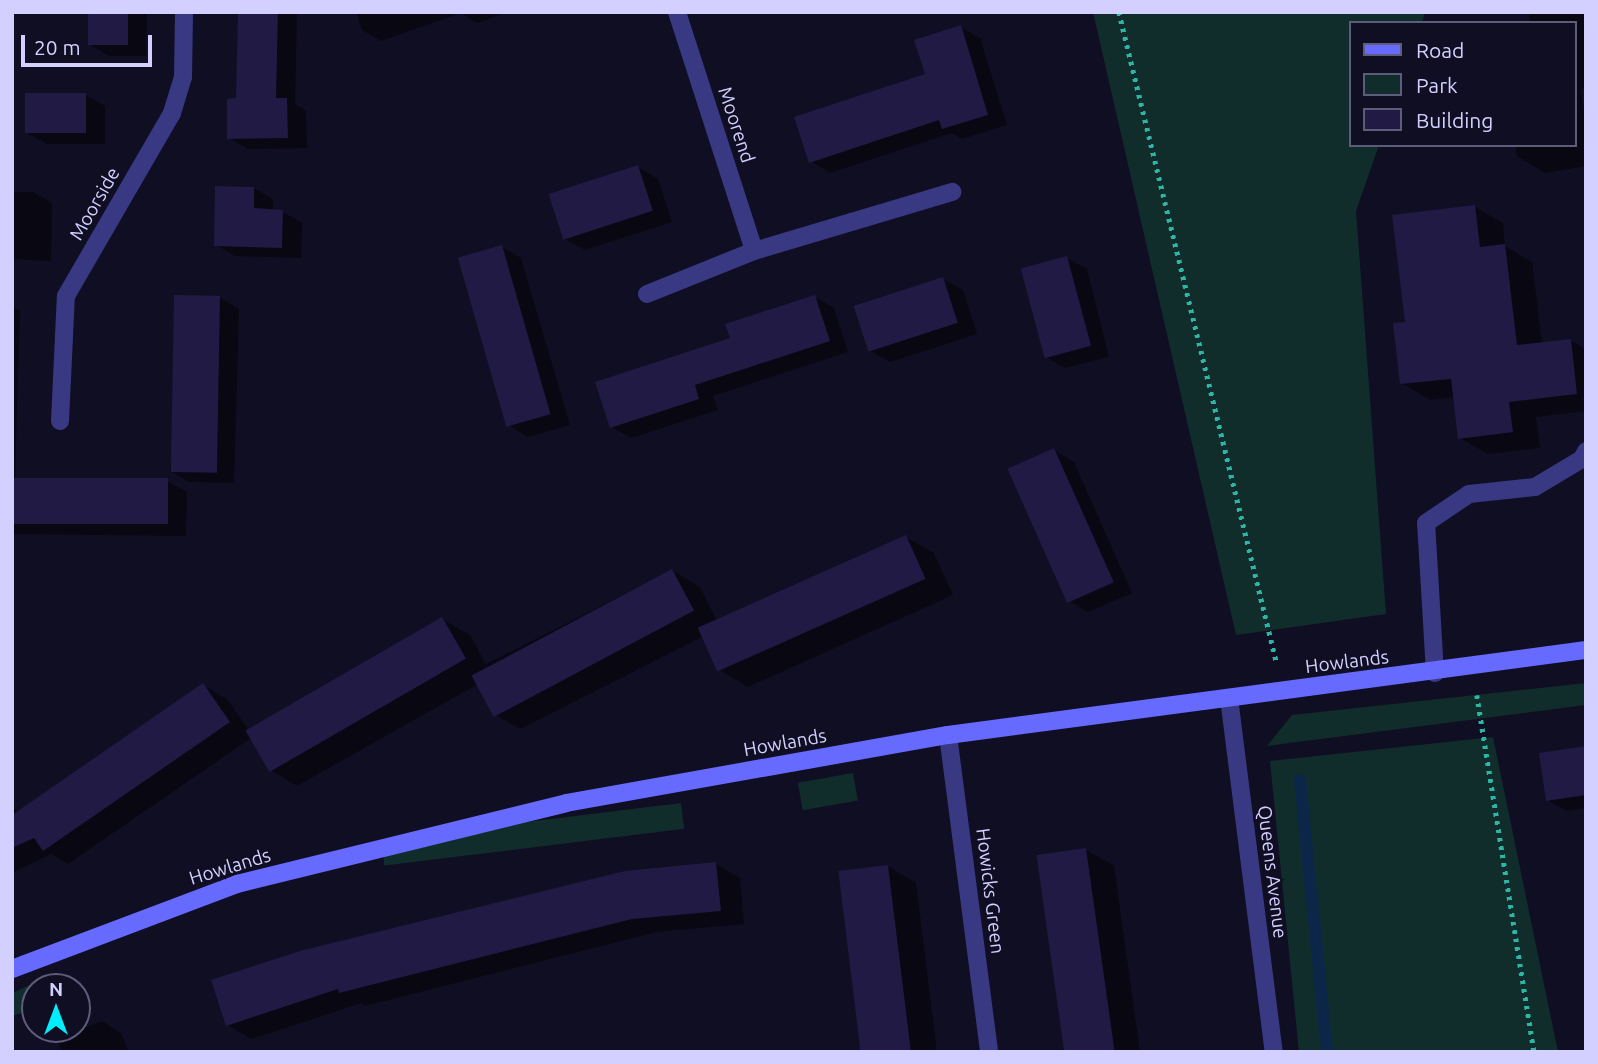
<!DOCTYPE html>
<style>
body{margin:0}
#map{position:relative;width:1598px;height:1064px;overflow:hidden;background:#100e23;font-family:Ubuntu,sans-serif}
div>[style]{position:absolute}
.green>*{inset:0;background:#112d2b;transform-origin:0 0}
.shadow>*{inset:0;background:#0007}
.stream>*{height:12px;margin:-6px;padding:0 6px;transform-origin:6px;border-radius:6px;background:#0c2649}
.building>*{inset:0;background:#201a44;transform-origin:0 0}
.path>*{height:4.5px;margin-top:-2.25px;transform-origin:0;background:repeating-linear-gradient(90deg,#2db5a7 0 3.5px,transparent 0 8.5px)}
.street>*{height:18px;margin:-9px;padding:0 9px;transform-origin:9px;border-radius:9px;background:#383982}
.secondary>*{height:18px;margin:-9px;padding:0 9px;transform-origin:9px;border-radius:9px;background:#676aff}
span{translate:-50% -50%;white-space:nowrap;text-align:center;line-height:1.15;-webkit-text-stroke:5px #100e23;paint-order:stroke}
.street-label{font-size:19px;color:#d3d0ff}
.frame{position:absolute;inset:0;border:14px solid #d3d0ff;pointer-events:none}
.legend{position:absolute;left:1349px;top:21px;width:228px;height:126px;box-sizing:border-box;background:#100e23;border:2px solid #5e5c7b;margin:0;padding:9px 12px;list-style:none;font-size:21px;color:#d3d0ff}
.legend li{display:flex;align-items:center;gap:14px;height:35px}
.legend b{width:35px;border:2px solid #5e5c7b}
.north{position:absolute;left:21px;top:973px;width:70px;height:70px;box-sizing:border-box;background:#100e23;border:2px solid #5e5c7b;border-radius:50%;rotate:0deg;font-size:19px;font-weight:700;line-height:28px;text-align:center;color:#d3d0ff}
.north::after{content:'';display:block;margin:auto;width:24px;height:32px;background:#00edfb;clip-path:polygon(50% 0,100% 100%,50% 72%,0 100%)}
.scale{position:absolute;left:21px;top:35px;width:131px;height:32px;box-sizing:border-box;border:4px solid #d3d0ff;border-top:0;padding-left:9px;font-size:21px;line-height:24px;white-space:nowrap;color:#d3d0ff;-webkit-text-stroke:5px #100e23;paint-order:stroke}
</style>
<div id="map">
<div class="green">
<i style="clip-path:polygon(1093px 12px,1425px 12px,1422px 23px,1351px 23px,1351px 145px,1379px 145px,1356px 211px,1386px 614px,1236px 635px)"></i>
<i style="clip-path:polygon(1586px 683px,1586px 705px,1267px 746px,1292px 715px)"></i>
<i style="clip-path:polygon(1493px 737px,1558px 1052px,1299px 1052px,1270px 761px)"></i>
<i style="left:853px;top:773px;width:28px;height:56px;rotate:80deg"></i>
<i style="left:681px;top:803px;width:26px;height:302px;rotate:83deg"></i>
<i style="clip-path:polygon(55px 974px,60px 987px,35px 987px,35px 1009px,12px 1016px,12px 993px)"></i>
</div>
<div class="shadow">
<i style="clip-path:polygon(90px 12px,147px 12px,146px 56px,109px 56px,89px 44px)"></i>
<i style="clip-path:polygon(240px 12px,297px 12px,295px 104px,306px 111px,307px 148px,248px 149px,229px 138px,238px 100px)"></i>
<i style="clip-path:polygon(356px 12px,507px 12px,477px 23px,461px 13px,381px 41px,362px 30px)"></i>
<i style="clip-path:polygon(1529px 12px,1586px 12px,1586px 88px,1581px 89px,1586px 125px,1586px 166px,1545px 173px,1517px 156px,1515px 145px,1575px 145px,1575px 23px,1515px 23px,1530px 21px)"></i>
<i style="clip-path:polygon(960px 27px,980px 38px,1007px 125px,962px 139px,952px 133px,830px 173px,811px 161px,927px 75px)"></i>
<i style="clip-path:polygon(85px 95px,105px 106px,105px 144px,47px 144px,27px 133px)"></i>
<i style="clip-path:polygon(638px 167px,658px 179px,672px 222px,585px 250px,565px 239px)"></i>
<i style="clip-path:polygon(254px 188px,273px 199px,273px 211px,283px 212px,302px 223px,301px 258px,235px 256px,216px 245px)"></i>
<i style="clip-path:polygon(12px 192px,33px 192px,52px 203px,51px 261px,12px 259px)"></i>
<i style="clip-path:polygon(1475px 207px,1503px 223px,1505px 246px,1532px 262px,1542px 344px,1570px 340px,1586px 349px,1586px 411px,1536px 417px,1540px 448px,1488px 454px,1460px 438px,1455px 397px,1430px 400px,1402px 383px,1406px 324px)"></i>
<i style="clip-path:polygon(502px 247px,521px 258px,570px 425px,528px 437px,509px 425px)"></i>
<i style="clip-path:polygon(1067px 258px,1087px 269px,1109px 357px,1065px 368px,1046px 357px)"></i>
<i style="clip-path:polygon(943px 279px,963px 290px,977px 334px,890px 362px,870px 351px)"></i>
<i style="clip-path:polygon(815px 297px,834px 308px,848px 352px,713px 396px,718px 410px,631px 438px,611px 427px,732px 339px)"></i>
<i style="clip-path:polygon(220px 298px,239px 309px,234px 483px,189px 482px,170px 471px)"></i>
<i style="clip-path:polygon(12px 306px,20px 311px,15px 480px,167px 481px,187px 492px,186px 536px,12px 534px)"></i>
<i style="clip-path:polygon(1054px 450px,1074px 462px,1132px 593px,1088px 612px,1069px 601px)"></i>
<i style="clip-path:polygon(906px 537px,934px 553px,953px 595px,748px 687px,721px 671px,704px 636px,520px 729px,492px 713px,478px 684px,297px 786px,269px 769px,251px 738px,68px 864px,51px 854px,12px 873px,12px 808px,19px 812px,203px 685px,227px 699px,248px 729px,442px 619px,470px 635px,486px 664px,672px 570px,700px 587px,718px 623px)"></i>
<i style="clip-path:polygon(1586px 748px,1586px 808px,1567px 811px,1547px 800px)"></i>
<i style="clip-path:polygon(1086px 850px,1114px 866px,1140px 1052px,1065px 1052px)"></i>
<i style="clip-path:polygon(716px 864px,740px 878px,744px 924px,657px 932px,365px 1006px,361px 1003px,252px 1039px,227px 1025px)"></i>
<i style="clip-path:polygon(888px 866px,916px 883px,937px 1052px,863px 1052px)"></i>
<i style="clip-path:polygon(102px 1021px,121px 1033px,129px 1052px,62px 1052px,57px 1039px)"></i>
</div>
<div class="stream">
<i style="left:1300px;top:780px;width:273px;rotate:84.3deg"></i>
</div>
<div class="building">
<i style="left:88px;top:12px;width:40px;height:33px"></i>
<i style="clip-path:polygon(238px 12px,278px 12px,276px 98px,287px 98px,288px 138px,227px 139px,227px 99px,236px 98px)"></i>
<i style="clip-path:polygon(961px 25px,988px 115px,942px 129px,939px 120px,809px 163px,794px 117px,925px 74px,914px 40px)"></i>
<i style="left:86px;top:93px;width:40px;height:61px;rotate:90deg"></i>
<i style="left:638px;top:165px;width:48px;height:94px;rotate:72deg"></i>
<i style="clip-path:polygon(215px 186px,254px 187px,254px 208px,283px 210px,282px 248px,214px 246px)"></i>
<i style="clip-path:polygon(1475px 205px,1480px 247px,1505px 244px,1517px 345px,1571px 339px,1577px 394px,1509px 402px,1513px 432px,1458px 439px,1451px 379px,1400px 384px,1393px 323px,1405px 322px,1392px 215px)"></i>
<i style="left:502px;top:245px;width:176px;height:46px;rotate:74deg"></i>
<i style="left:1067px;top:256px;width:93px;height:48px;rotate:75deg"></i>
<i style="left:943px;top:277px;width:48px;height:94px;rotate:72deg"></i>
<i style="left:174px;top:295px;width:46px;height:177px;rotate:1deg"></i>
<i style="clip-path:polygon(815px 295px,830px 341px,695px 385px,699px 399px,610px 428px,595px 382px,730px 338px,725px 324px)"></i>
<i style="left:1054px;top:448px;width:147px;height:51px;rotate:66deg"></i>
<i style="left:12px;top:478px;width:156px;height:46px"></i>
<i style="left:906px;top:535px;width:48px;height:228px;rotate:66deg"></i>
<i style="left:672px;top:569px;width:47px;height:227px;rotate:62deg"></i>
<i style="left:442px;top:617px;width:48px;height:227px;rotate:60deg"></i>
<i style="clip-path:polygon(203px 683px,230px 722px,43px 851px,34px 838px,12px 848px,12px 815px)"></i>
<i style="clip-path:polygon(1586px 746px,1586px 795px,1546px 801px,1539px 753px)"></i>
<i style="left:1086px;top:848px;width:206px;height:50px;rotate:82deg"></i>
<i style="clip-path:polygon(716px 862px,721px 911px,632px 919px,339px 993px,338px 989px,226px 1026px,211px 980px,300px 951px,625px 871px)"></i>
<i style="left:888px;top:865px;width:189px;height:50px;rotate:83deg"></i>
</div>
<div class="path">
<i style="left:1119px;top:12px;width:667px;rotate:76.38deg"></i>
<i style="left:1477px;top:695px;width:362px;rotate:80.9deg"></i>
</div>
<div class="street">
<i style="left:677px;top:12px;width:251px;rotate:72.1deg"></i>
<i style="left:647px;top:294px;width:115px;rotate:-21.9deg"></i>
<i style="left:754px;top:251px;width:207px;rotate:-16.6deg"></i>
<i style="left:60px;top:421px;width:125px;rotate:-87.3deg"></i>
<i style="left:66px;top:296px;width:211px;rotate:-59.9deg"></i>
<i style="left:172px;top:113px;width:38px;rotate:-73deg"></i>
<i style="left:183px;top:77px;width:65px;rotate:-89.1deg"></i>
<i style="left:1435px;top:673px;width:150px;rotate:-93.4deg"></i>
<i style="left:1426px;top:523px;width:52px;rotate:-34deg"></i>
<i style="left:1469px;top:494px;width:66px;rotate:-6.1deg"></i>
<i style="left:1535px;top:487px;width:55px;rotate:-30.8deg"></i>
<i style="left:1582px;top:459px;width:9px;rotate:-63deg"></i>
<i style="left:1229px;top:698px;width:357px;rotate:82.8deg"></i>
<i style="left:948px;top:735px;width:320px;rotate:82.6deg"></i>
</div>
<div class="secondary">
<i style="left:12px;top:969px;width:241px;rotate:-20.7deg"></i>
<i style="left:237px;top:884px;width:339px;rotate:-13.8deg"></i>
<i style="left:566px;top:803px;width:388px;rotate:-10.1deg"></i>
<i style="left:948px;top:735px;width:644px;rotate:-7.59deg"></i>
</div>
<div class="street-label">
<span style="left:736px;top:125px;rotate:72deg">Moorend</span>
<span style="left:95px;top:204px;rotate:-60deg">Moorside</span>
<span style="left:1347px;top:662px;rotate:-7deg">Howlands</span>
<span style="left:785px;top:743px;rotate:-10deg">Howlands</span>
<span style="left:230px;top:867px;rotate:-17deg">Howlands</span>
<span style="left:1272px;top:872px;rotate:83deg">Queens Avenue</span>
<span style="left:990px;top:891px;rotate:83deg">Howicks Green</span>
</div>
<div class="frame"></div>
<ul class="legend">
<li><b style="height:9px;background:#676aff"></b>Road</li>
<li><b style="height:19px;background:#112d2b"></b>Park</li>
<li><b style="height:19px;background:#201a44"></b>Building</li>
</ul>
<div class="north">N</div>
<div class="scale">20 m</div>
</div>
